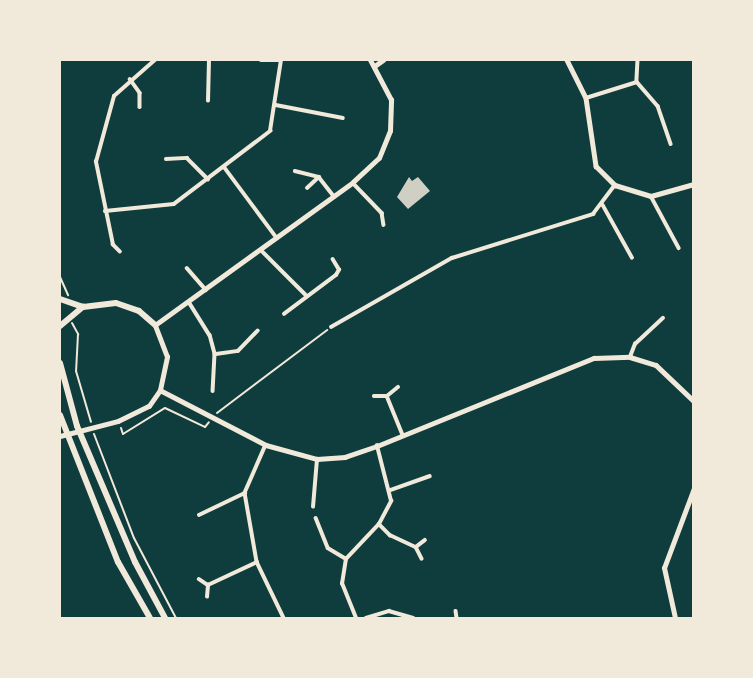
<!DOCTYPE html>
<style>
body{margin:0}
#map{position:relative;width:753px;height:678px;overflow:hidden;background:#0f3d3e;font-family:Jost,sans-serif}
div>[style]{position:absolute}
.building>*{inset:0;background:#cfcfc3}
.path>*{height:2px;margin:-1px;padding:0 1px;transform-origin:1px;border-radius:1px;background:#f1e9da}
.minor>*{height:3.5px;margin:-1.75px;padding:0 1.75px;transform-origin:1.75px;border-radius:1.75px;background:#f1e9da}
.tertiary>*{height:4.5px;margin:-2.25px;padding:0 2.25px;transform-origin:2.25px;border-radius:2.25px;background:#f1e9da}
.trunk>*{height:6px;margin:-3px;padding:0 3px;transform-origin:3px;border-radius:3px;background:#f1e9da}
span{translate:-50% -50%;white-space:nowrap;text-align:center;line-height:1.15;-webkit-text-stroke:6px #f1e9da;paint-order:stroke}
.frame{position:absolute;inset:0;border:61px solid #f1e9da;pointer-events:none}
</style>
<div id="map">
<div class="building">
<i style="clip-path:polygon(409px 177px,412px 181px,418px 177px,430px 191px,408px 209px,397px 197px)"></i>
</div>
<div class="path">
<i style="left:60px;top:277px;width:20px;rotate:66deg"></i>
<i style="left:72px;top:323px;width:13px;rotate:61deg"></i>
<i style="left:78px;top:334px;width:37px;rotate:93deg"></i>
<i style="left:76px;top:371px;width:53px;rotate:73.6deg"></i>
<i style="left:217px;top:413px;width:138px;rotate:-37deg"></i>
<i style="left:121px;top:428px;width:6px;rotate:72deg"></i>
<i style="left:123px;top:434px;width:49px;rotate:-31.8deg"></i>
<i style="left:165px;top:408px;width:44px;rotate:25.4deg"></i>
<i style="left:205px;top:427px;width:6px;rotate:-51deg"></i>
<i style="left:94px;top:434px;width:111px;rotate:69deg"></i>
<i style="left:134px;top:538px;width:90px;rotate:62.3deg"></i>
</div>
<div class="minor">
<i style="left:261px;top:60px;width:19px"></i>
<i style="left:638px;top:60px;width:22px;rotate:93deg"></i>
<i style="left:637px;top:82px;width:32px;rotate:49deg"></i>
<i style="left:658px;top:106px;width:40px;rotate:71.1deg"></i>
<i style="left:130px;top:79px;width:17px;rotate:54deg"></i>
<i style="left:140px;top:93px;width:14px;rotate:90deg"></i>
<i style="left:586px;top:98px;width:53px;rotate:-17.4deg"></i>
<i style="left:208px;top:101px;width:41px;rotate:-88.6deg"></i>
<i style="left:276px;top:105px;width:68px;rotate:11deg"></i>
<i style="left:166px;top:159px;width:21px;rotate:-3deg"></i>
<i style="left:187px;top:158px;width:30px;rotate:45deg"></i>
<i style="left:225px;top:168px;width:87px;rotate:53.4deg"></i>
<i style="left:295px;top:171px;width:25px;rotate:14deg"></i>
<i style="left:319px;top:177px;width:24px;rotate:52deg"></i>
<i style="left:353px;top:183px;width:42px;rotate:46deg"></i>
<i style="left:382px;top:213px;width:12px;rotate:81deg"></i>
<i style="left:307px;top:188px;width:16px;rotate:-43deg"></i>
<i style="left:651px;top:196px;width:59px;rotate:61.7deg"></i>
<i style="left:603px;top:205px;width:60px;rotate:60.9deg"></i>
<i style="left:105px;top:211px;width:69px;rotate:-5.8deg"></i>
<i style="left:174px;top:204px;width:121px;rotate:-37.2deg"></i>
<i style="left:270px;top:131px;width:72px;rotate:-81.2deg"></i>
<i style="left:261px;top:250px;width:65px;rotate:45deg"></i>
<i style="left:120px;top:252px;width:10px;rotate:-135deg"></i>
<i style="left:113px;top:245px;width:85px;rotate:-101.6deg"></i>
<i style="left:96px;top:162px;width:68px;rotate:-74.7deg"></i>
<i style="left:114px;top:96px;width:55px;rotate:-41.3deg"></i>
<i style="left:187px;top:268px;width:29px;rotate:49deg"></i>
<i style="left:189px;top:302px;width:39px;rotate:58deg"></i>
<i style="left:210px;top:335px;width:20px;rotate:75deg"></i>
<i style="left:215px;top:354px;width:37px;rotate:93deg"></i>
<i style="left:284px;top:314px;width:65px;rotate:-36.9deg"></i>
<i style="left:336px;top:275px;width:6px;rotate:-59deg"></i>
<i style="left:339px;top:270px;width:12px;rotate:-121deg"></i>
<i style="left:331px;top:327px;width:139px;rotate:-29.7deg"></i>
<i style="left:452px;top:258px;width:148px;rotate:-17.3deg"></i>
<i style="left:593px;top:214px;width:36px;rotate:-53deg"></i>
<i style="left:216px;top:354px;width:22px;rotate:-8deg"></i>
<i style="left:238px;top:351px;width:28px;rotate:-46deg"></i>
<i style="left:630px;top:357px;width:14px;rotate:-69deg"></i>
<i style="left:635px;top:344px;width:38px;rotate:-43deg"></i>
<i style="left:374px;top:396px;width:13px"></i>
<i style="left:387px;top:396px;width:42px;rotate:67.7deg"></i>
<i style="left:387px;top:396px;width:14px;rotate:-39deg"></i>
<i style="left:266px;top:445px;width:52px;rotate:113.6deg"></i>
<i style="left:245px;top:493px;width:70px;rotate:80.1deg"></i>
<i style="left:257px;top:562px;width:62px;rotate:64.3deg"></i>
<i style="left:391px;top:490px;width:41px;rotate:-19.7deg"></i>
<i style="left:313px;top:507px;width:48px;rotate:-85.2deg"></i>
<i style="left:199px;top:515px;width:51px;rotate:-25.6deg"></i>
<i style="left:316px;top:518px;width:32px;rotate:68deg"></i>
<i style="left:328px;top:548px;width:21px;rotate:31deg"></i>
<i style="left:379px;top:524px;width:16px;rotate:45deg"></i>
<i style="left:390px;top:535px;width:29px;rotate:25deg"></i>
<i style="left:416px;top:547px;width:13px;rotate:63deg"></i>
<i style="left:416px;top:547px;width:11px;rotate:-38deg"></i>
<i style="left:199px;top:579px;width:11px;rotate:34deg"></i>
<i style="left:208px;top:585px;width:54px;rotate:-25.1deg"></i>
<i style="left:207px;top:597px;width:12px;rotate:-85deg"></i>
<i style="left:456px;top:611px;width:7px;rotate:82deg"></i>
<i style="left:356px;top:618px;width:37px;rotate:-112deg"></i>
<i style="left:342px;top:584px;width:25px;rotate:-81deg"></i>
<i style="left:346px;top:559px;width:48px;rotate:-46.7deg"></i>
<i style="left:379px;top:524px;width:26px;rotate:-62deg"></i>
<i style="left:391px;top:501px;width:57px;rotate:-104.3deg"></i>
<i style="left:366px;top:618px;width:24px;rotate:-17deg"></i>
<i style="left:389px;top:611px;width:25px;rotate:16deg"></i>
</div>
<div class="tertiary">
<i style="left:567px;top:60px;width:42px;rotate:63.4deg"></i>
<i style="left:586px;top:98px;width:69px;rotate:81.6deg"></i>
<i style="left:596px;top:166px;width:27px;rotate:45deg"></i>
<i style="left:615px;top:185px;width:38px;rotate:17deg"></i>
<i style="left:651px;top:196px;width:45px;rotate:-15.6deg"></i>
<i style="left:376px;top:65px;width:9px;rotate:-36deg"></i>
<i style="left:160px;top:390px;width:119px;rotate:27.4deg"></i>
<i style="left:266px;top:445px;width:53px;rotate:15.4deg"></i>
<i style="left:317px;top:459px;width:28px;rotate:-4deg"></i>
<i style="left:345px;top:457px;width:34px;rotate:-19deg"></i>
<i style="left:377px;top:446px;width:234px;rotate:-22.1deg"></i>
<i style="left:594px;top:358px;width:36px;rotate:-2deg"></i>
<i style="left:630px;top:357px;width:27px;rotate:17deg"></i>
<i style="left:656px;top:365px;width:52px;rotate:43.5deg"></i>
<i style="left:60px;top:436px;width:60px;rotate:-14.5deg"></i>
<i style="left:118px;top:421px;width:34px;rotate:-26deg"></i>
<i style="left:149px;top:406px;width:19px;rotate:-55deg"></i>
<i style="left:160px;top:390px;width:34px;rotate:-78deg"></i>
<i style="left:167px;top:357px;width:34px;rotate:-111deg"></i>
<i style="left:155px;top:325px;width:244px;rotate:-35.8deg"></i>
<i style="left:353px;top:182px;width:35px;rotate:-43deg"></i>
<i style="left:379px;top:158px;width:29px;rotate:-68deg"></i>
<i style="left:390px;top:131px;width:31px;rotate:-88deg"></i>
<i style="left:391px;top:100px;width:45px;rotate:-117.7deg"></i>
<i style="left:675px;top:618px;width:51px;rotate:-102.4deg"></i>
<i style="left:664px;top:568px;width:85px;rotate:-69.4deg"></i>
</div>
<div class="trunk">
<i style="left:60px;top:299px;width:24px;rotate:19deg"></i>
<i style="left:60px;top:326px;width:30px;rotate:-40deg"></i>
<i style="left:83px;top:307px;width:33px;rotate:-7deg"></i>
<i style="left:116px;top:303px;width:24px;rotate:19deg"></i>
<i style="left:139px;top:311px;width:21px;rotate:41deg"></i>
<i style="left:60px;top:363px;width:65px;rotate:74.9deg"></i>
<i style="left:77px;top:426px;width:148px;rotate:66.9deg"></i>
<i style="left:135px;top:562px;width:64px;rotate:61.8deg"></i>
<i style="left:60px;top:415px;width:158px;rotate:68.5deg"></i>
<i style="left:118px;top:562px;width:64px;rotate:60.3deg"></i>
</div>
<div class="frame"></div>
</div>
